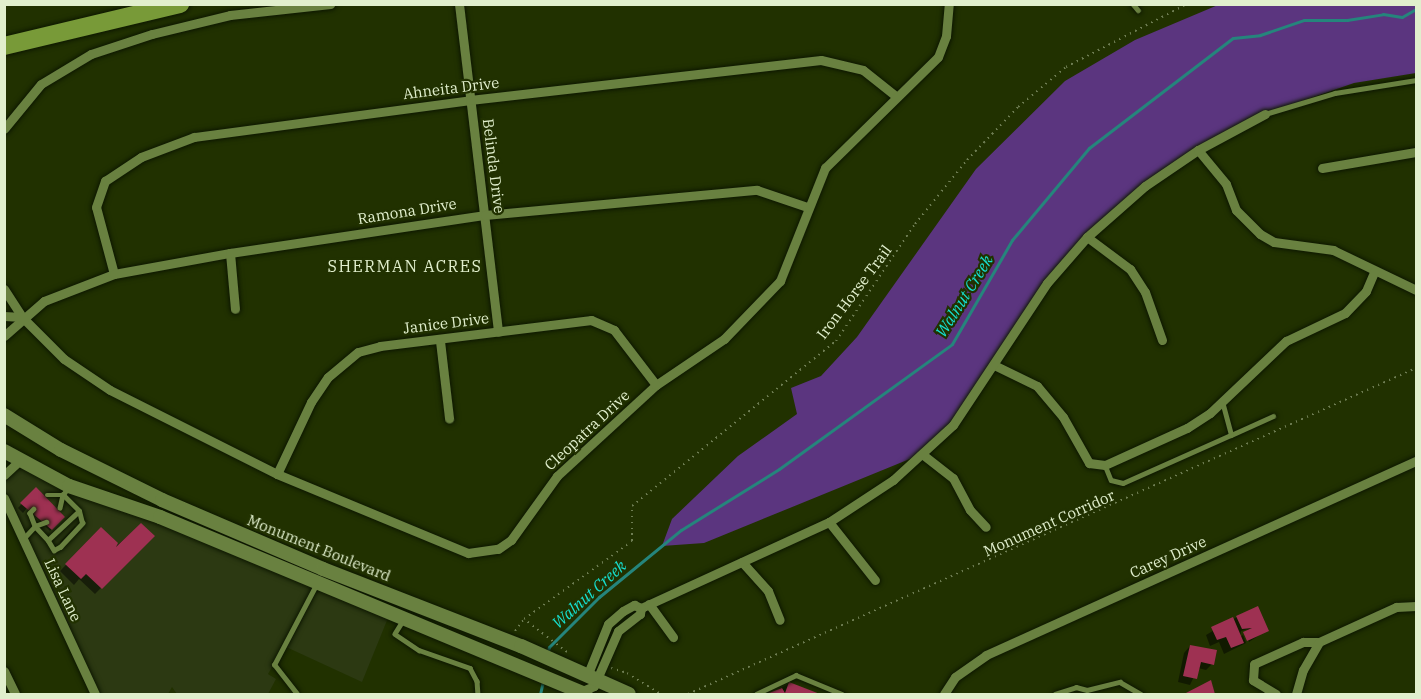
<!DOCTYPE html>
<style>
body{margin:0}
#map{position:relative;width:1421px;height:699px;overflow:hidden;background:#213100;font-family:"IBM Plex Serif",serif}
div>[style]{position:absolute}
.built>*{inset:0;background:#2c3912}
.green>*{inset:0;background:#5b357f}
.shadow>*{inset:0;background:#0007}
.stream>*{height:3px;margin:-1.5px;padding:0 1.5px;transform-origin:1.5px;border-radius:1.5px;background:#25857c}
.building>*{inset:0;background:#9e3152}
.path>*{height:2px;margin-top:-1px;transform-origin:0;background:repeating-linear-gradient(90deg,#6e7d52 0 1.5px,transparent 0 6px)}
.roads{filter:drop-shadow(0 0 2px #0d1700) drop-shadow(0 0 2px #0d1700)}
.lane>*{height:4.5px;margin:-2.25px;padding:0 2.25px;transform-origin:2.25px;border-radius:2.25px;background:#698140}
.street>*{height:9px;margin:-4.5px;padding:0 4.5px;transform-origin:4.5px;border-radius:4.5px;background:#698140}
.secondary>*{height:14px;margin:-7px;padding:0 7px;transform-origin:7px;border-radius:7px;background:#698140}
.highway>*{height:18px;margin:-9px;padding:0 9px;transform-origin:9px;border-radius:9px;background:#789a38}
span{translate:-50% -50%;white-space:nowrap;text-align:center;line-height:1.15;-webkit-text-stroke:4.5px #213100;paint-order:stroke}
.street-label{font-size:15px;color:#e1efcd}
.neighbourhood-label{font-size:16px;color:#e1efcd;letter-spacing:1.5px}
.water-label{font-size:16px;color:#16e0d0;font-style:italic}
.frame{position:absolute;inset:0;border:6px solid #e1efcd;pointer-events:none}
</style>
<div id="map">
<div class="built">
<i style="clip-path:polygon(19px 461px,390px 613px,362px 682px,284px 646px,268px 674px,276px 679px,268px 694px,177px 694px,172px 687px,168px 694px,95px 694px,5px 498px,4px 475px)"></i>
</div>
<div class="green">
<i style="clip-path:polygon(1218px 5px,1416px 5px,1416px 73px,1354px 83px,1265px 114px,1145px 186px,1047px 283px,953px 425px,922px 454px,704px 543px,662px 546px,672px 519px,738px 456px,797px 414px,791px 388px,821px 376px,857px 337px,976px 169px,1065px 81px,1135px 40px)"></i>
</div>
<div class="shadow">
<i style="clip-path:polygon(36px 489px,63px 517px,50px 531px,27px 508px,23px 513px,18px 508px)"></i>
<i style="clip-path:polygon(141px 525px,152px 536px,95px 594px,79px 579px,74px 585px,60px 571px,101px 529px,109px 552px)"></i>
<i style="clip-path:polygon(75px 526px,79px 531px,64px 546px,60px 542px)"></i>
<i style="clip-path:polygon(1237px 617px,1267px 630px,1249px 642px,1245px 633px,1248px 629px,1241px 631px,1240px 637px,1243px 635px,1246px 643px,1224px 654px,1219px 642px,1210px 646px,1206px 635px)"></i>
<i style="clip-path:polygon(1190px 646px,1212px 664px,1206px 670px,1198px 668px,1190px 685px,1178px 682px,1184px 653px)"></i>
<i style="clip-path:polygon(1211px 682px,1215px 694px,1188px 694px)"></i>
<i style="clip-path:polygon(790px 683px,816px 694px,770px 694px)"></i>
</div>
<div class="stream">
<i style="left:547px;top:654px;width:7px;rotate:-74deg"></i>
<i style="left:549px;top:647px;width:71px;rotate:-45deg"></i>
<i style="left:599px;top:597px;width:106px;rotate:-39.3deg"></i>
<i style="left:681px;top:530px;width:115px;rotate:-31.9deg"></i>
<i style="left:779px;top:469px;width:213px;rotate:-35.8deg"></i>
<i style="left:952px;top:344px;width:120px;rotate:-60deg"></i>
<i style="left:1012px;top:240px;width:120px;rotate:-50.1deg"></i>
<i style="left:1089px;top:148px;width:181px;rotate:-37.4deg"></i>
<i style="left:1233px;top:38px;width:27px;rotate:-6deg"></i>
<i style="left:1260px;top:35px;width:46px;rotate:-18.8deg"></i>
<i style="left:1304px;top:20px;width:43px"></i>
<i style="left:1347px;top:20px;width:36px;rotate:-9deg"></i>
<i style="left:1383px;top:14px;width:19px;rotate:9deg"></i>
<i style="left:1402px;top:17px;width:16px;rotate:-30deg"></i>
<i style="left:540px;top:694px;width:13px;rotate:-77deg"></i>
</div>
<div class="building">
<i style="clip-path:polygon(36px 487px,65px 517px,52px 530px,20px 503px)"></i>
<i style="clip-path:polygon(141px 523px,155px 536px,102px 589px,86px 574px,81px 579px,65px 564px,101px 527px,118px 543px,116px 547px)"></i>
<i style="clip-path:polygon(1258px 606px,1269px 631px,1247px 641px,1243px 632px,1252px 628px,1242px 629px,1236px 616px)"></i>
<i style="clip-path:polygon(1233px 617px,1244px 643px,1231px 648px,1226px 637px,1217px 640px,1211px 627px)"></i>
<i style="clip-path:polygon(1190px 645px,1217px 650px,1214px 665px,1201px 662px,1197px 679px,1183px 676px)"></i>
<i style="clip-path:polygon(1211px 680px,1215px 694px,1184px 694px)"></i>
<i style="clip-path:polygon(789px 682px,820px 694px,766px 694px,782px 688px,785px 693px)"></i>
</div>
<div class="path">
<i style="left:515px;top:631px;width:15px;rotate:-53deg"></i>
<i style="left:567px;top:652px;width:54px;rotate:-142.5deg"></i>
<i style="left:524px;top:619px;width:133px;rotate:-35.8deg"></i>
<i style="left:632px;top:541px;width:35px;rotate:-90deg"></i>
<i style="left:632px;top:506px;width:262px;rotate:-39deg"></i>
<i style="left:836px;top:341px;width:141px;rotate:-56deg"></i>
<i style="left:915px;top:224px;width:82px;rotate:-50.9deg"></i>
<i style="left:967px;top:160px;width:74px;rotate:-46.1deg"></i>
<i style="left:1018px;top:107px;width:62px;rotate:-39.8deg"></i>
<i style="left:1066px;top:67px;width:136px;rotate:-27.5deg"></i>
<i style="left:611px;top:668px;width:17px;rotate:17deg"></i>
<i style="left:627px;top:673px;width:40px;rotate:32deg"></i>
<i style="left:688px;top:694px;width:798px;rotate:-24.12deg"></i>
</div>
<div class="roads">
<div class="lane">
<i style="left:1133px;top:4px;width:8px;rotate:50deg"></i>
<i style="left:1265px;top:114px;width:73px;rotate:-16.7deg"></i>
<i style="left:1335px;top:93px;width:82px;rotate:-9.1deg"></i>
<i style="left:1231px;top:435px;width:46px;rotate:-24.3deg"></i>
<i style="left:1105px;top:465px;width:16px;rotate:68deg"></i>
<i style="left:1111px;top:480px;width:12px;rotate:14deg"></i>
<i style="left:1123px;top:483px;width:118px;rotate:-24deg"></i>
<i style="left:1231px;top:435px;width:35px;rotate:-105deg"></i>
<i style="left:47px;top:495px;width:16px"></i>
<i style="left:63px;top:495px;width:13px;rotate:103deg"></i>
<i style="left:34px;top:509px;width:6px;rotate:135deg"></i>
<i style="left:30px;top:513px;width:14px;rotate:69deg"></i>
<i style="left:35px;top:526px;width:12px;rotate:-20deg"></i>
<i style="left:23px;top:539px;width:18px;rotate:-47deg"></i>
<i style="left:35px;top:526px;width:19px;rotate:47deg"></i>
<i style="left:48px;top:540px;width:42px;rotate:-43.1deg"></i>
<i style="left:79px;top:511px;width:23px;rotate:-135deg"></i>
<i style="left:63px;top:495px;width:9px;rotate:-58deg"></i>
<i style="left:48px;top:540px;width:12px;rotate:59deg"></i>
<i style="left:54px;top:550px;width:7px;rotate:-27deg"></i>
<i style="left:60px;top:547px;width:33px;rotate:-47deg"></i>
<i style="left:82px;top:523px;width:12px;rotate:-104deg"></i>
<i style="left:403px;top:621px;width:15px;rotate:122deg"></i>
<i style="left:395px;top:634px;width:29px;rotate:34deg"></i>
<i style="left:419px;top:650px;width:54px;rotate:19.4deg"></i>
<i style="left:470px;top:668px;width:15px;rotate:62deg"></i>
<i style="left:477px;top:681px;width:13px;rotate:86deg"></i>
<i style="left:297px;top:694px;width:37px;rotate:-128deg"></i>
<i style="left:274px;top:665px;width:90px;rotate:-62.3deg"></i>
<i style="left:756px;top:694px;width:44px;rotate:-25.4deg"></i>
<i style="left:796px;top:675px;width:50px;rotate:22.4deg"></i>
<i style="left:1055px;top:694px;width:22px;rotate:-18deg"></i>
<i style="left:1076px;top:687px;width:11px;rotate:15deg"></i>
<i style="left:1087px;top:690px;width:34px;rotate:-14deg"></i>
<i style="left:1120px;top:682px;width:24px;rotate:30deg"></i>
</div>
<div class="street">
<i style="left:459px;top:4px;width:330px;rotate:83.2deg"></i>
<i style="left:4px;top:129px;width:58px;rotate:-50.6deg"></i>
<i style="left:41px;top:84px;width:58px;rotate:-31deg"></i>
<i style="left:91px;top:54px;width:64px;rotate:-18.2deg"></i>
<i style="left:152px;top:34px;width:80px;rotate:-13.7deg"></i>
<i style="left:230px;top:15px;width:101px;rotate:-6.3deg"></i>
<i style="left:1198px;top:150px;width:44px;rotate:50.5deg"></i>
<i style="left:1226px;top:184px;width:28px;rotate:69deg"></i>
<i style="left:1236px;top:210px;width:34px;rotate:45deg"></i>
<i style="left:1260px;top:234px;width:16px;rotate:30deg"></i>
<i style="left:1274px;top:242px;width:60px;rotate:7.7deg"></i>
<i style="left:1333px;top:250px;width:92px;rotate:25.7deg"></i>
<i style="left:1322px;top:168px;width:95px;rotate:-9.7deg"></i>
<i style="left:1087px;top:237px;width:54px;rotate:36.7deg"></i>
<i style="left:1130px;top:269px;width:27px;rotate:57deg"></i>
<i style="left:1145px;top:292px;width:51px;rotate:70.5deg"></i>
<i style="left:230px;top:253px;width:56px;rotate:84.9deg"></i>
<i style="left:114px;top:274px;width:69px;rotate:-105deg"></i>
<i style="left:96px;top:207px;width:28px;rotate:-71deg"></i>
<i style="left:105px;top:181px;width:43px;rotate:-33.7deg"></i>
<i style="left:141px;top:157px;width:57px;rotate:-20.7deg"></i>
<i style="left:194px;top:137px;width:278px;rotate:-7.6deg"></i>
<i style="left:470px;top:100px;width:353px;rotate:-6.5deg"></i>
<i style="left:821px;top:60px;width:43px;rotate:13.4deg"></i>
<i style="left:863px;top:70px;width:43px;rotate:38.5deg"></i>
<i style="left:4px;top:289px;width:33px;rotate:57deg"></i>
<i style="left:22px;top:317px;width:59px;rotate:45deg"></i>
<i style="left:64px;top:359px;width:55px;rotate:34deg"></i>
<i style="left:110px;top:390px;width:187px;rotate:26.7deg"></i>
<i style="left:277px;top:474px;width:207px;rotate:22.5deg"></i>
<i style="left:468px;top:553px;width:30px;rotate:-8deg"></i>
<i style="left:498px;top:549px;width:16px;rotate:-35deg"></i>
<i style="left:511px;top:540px;width:79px;rotate:-54.3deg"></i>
<i style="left:557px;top:476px;width:134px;rotate:-42.6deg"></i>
<i style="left:656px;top:385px;width:82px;rotate:-34.1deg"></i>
<i style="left:724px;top:339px;width:81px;rotate:-46deg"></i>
<i style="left:780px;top:281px;width:122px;rotate:-68.3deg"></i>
<i style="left:825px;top:168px;width:158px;rotate:-44.5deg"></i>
<i style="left:938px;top:57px;width:22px;rotate:-69deg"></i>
<i style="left:946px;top:36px;width:32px;rotate:-85deg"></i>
<i style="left:4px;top:316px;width:18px;rotate:3deg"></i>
<i style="left:4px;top:336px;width:53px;rotate:-41.2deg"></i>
<i style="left:44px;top:301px;width:75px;rotate:-21.1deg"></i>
<i style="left:114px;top:274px;width:118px;rotate:-10.3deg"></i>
<i style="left:230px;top:253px;width:258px;rotate:-8.5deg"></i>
<i style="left:485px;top:215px;width:273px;rotate:-5.3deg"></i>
<i style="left:757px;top:190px;width:53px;rotate:18.8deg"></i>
<i style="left:440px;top:341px;width:78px;rotate:83.3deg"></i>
<i style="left:994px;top:365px;width:48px;rotate:26deg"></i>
<i style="left:1037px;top:386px;width:40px;rotate:50deg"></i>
<i style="left:1063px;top:417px;width:53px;rotate:60.5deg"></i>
<i style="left:1089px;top:463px;width:16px;rotate:7deg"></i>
<i style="left:1105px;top:465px;width:90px;rotate:-24.3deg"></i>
<i style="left:1187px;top:428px;width:27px;rotate:-33deg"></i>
<i style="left:1210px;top:413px;width:105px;rotate:-43.5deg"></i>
<i style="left:1286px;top:341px;width:65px;rotate:-25.4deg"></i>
<i style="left:1345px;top:313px;width:30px;rotate:-46deg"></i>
<i style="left:1366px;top:291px;width:21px;rotate:-67deg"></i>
<i style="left:922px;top:454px;width:39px;rotate:38deg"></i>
<i style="left:953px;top:478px;width:36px;rotate:62deg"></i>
<i style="left:970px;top:510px;width:23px;rotate:47deg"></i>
<i style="left:277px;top:474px;width:80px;rotate:-64.7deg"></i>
<i style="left:311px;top:402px;width:30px;rotate:-56deg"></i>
<i style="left:328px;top:377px;width:39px;rotate:-40deg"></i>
<i style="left:358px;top:352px;width:23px;rotate:-15deg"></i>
<i style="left:380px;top:346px;width:213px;rotate:-7deg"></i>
<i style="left:591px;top:320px;width:25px;rotate:23deg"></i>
<i style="left:614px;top:330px;width:69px;rotate:52.6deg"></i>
<i style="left:4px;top:475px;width:21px;rotate:-43deg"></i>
<i style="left:4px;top:498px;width:216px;rotate:65.1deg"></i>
<i style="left:829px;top:522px;width:74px;rotate:51.6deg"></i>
<i style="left:742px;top:562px;width:39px;rotate:48deg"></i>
<i style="left:768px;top:591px;width:31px;rotate:68deg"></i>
<i style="left:649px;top:604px;width:41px;rotate:54deg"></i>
<i style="left:4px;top:671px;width:25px;rotate:64deg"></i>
<i style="left:587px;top:676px;width:56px;rotate:-68deg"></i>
<i style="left:608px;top:624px;width:20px;rotate:-41deg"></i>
<i style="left:623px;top:611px;width:13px;rotate:-29deg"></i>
<i style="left:634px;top:605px;width:8px;rotate:23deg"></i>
<i style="left:641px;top:608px;width:207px;rotate:-24.6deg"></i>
<i style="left:829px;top:522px;width:77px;rotate:-33.3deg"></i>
<i style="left:893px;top:480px;width:81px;rotate:-42.5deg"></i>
<i style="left:953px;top:425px;width:170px;rotate:-56.5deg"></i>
<i style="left:1047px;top:283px;width:61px;rotate:-49deg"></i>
<i style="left:1087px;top:237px;width:77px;rotate:-41.3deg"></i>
<i style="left:1145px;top:186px;width:64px;rotate:-34.2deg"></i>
<i style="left:1198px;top:150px;width:76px;rotate:-28.2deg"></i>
<i style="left:580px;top:692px;width:15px;rotate:-23deg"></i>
<i style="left:594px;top:686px;width:60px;rotate:-66.4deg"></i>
<i style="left:618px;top:631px;width:28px;rotate:-38deg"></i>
<i style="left:640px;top:614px;width:6px;rotate:-81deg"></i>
<i style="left:944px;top:694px;width:20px;rotate:-57deg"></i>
<i style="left:955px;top:677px;width:38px;rotate:-35deg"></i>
<i style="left:986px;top:655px;width:472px;rotate:-24.3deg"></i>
<i style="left:1276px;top:694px;width:27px;rotate:-149deg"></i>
<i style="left:1253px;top:680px;width:16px;rotate:-86deg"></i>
<i style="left:1254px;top:664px;width:54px;rotate:-24.2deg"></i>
<i style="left:1303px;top:642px;width:16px"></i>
<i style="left:1319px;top:642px;width:85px;rotate:-24.4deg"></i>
<i style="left:1396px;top:607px;width:20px;rotate:-3deg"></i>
<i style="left:1296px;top:694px;width:25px;rotate:-74deg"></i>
<i style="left:1303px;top:670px;width:32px;rotate:-60deg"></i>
</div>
<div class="secondary">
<i style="left:4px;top:415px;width:67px;rotate:31.6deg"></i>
<i style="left:61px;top:450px;width:113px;rotate:26.3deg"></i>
<i style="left:162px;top:500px;width:175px;rotate:23.2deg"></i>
<i style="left:323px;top:569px;width:212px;rotate:21.3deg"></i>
<i style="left:521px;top:646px;width:118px;rotate:24deg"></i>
<i style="left:4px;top:451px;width:74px;rotate:28.3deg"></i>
<i style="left:69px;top:486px;width:96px;rotate:18.8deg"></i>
<i style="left:160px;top:517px;width:461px;rotate:22.6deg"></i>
</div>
<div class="highway">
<i style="left:4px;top:46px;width:181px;rotate:-13.4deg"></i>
</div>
</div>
<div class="street-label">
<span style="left:451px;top:88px;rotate:-7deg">Ahneita Drive</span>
<span style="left:494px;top:166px;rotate:83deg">Belinda Drive</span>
<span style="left:407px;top:211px;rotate:-9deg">Ramona Drive</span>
<span style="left:854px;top:292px;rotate:-53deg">Iron Horse Trail</span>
<span style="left:446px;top:323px;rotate:-7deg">Janice Drive</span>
<span style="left:587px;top:430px;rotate:-43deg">Cleopatra Drive</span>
<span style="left:1049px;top:523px;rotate:-24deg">Monument Corridor</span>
<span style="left:319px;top:548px;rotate:22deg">Monument Boulevard</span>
<span style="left:1168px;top:557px;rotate:-24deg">Carey Drive</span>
<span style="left:63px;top:590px;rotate:65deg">Lisa Lane</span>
</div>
<div class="neighbourhood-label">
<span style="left:405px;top:266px">SHERMAN ACRES</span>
</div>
<div class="water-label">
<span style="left:964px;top:296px;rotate:-58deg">Walnut Creek</span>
<span style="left:589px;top:594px;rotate:-42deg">Walnut Creek</span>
</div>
<div class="frame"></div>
</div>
